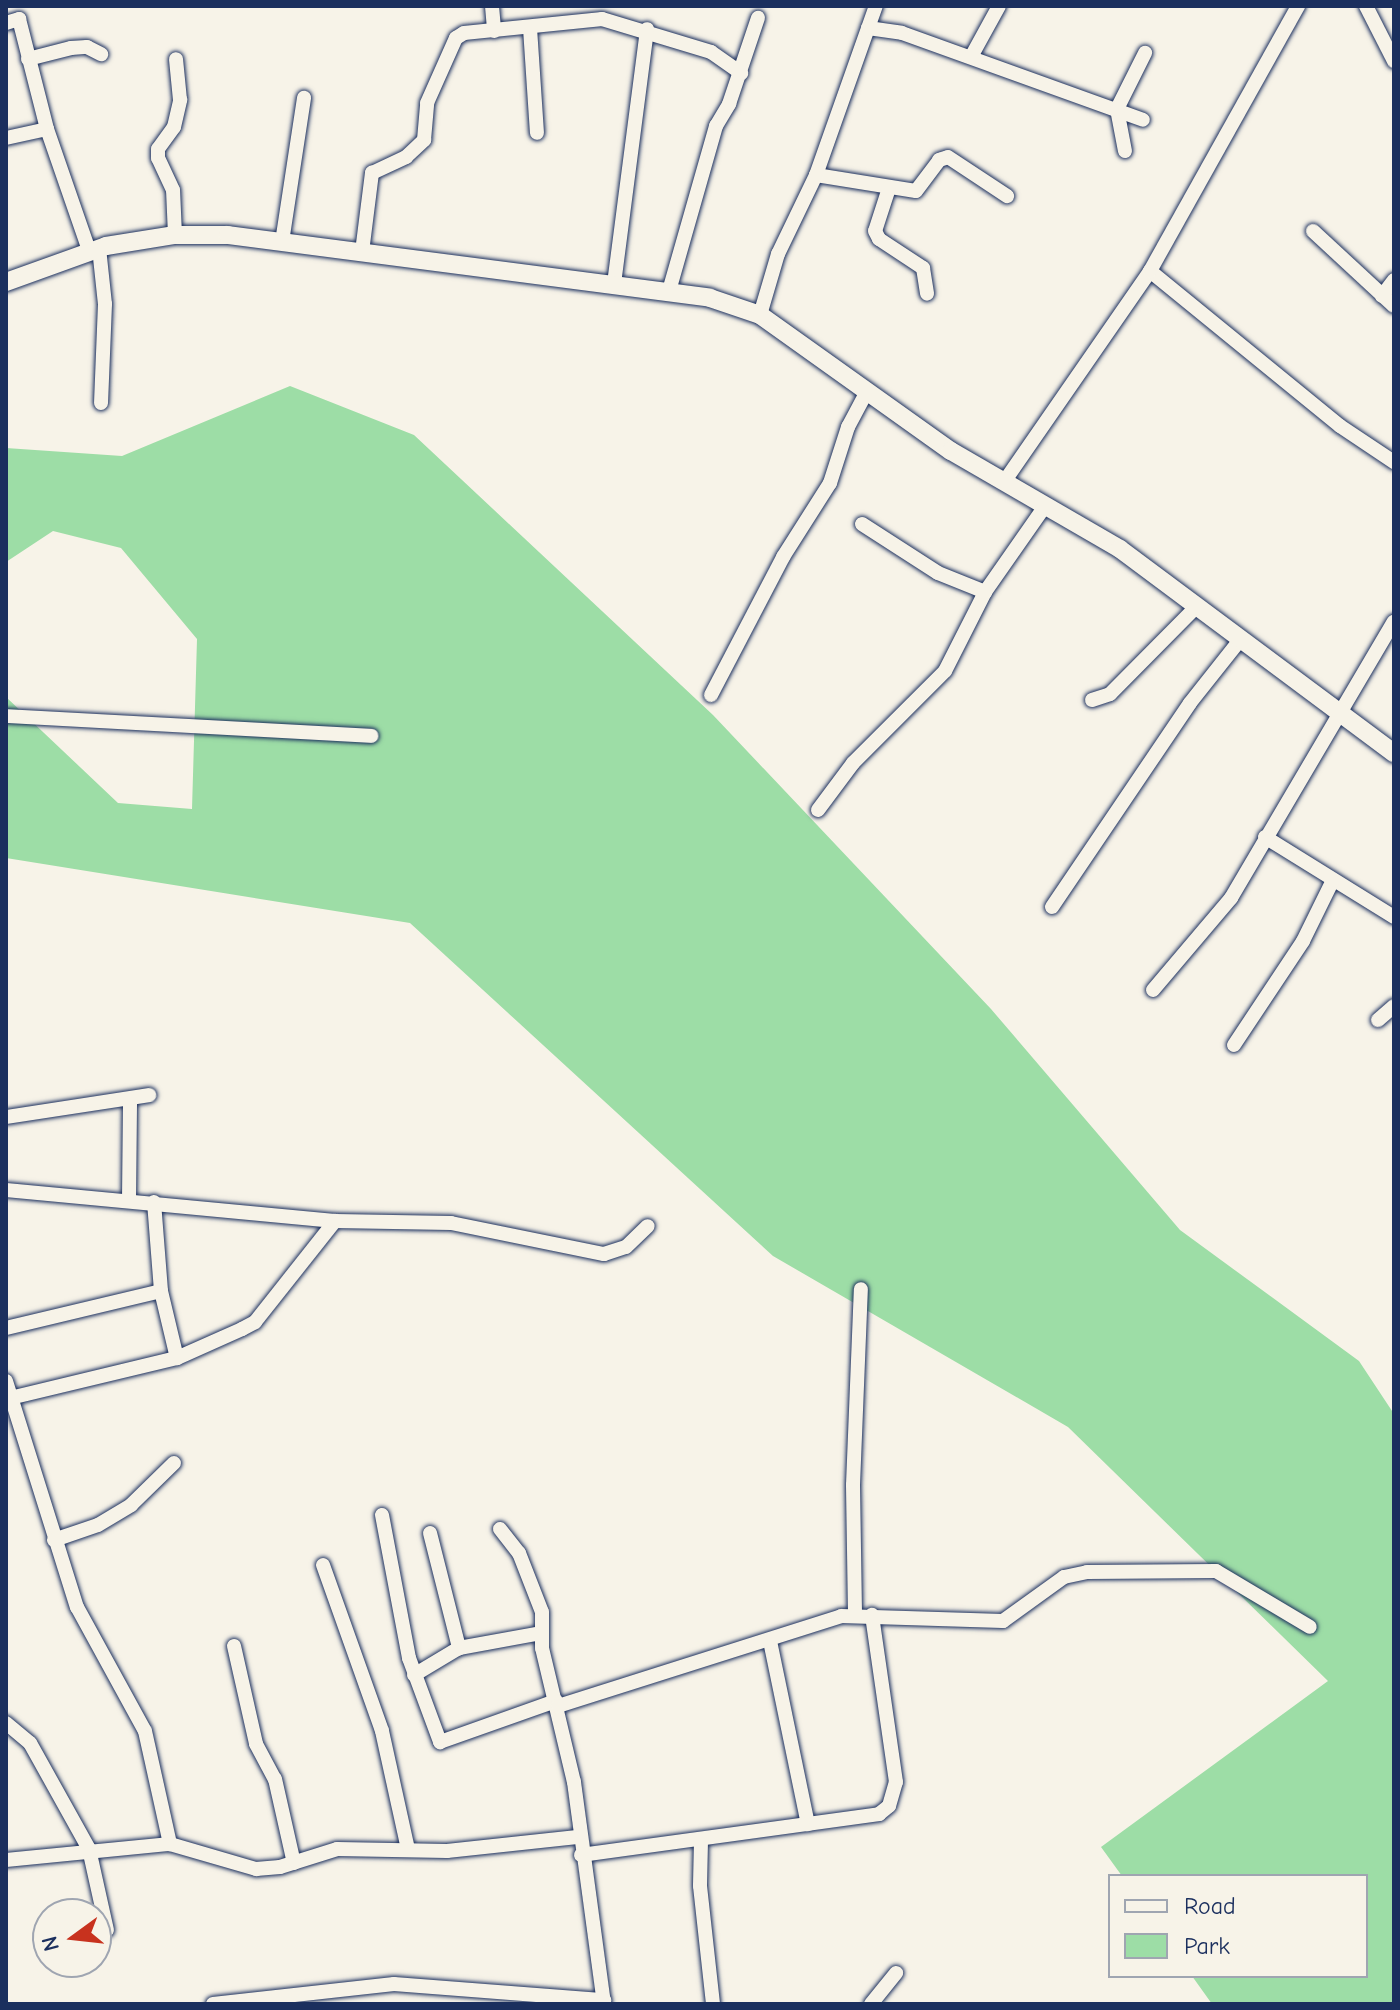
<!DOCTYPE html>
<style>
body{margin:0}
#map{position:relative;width:1400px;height:2010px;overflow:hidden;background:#f7f3e8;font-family:"Comic Neue",sans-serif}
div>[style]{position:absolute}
.green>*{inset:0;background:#9ddda6}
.roads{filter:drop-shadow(0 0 2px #1b2f5e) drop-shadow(0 0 2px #1b2f5e)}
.minor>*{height:14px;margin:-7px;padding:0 7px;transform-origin:7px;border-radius:7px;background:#f7f3e8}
.tertiary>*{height:18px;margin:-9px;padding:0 9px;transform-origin:9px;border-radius:9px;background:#f7f3e8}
span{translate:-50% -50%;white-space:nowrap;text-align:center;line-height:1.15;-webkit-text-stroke:6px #f7f3e8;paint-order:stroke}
.frame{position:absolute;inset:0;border:8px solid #1b2f5e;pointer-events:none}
.legend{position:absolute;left:1108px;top:1874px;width:260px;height:104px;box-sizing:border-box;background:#f7f3e8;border:2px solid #9fa5b1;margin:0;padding:10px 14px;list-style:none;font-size:24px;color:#1b2f5e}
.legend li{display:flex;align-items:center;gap:16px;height:40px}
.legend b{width:40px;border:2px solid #9fa5b1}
.north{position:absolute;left:32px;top:1898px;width:80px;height:80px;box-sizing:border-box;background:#f7f3e8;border:2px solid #9fa5b1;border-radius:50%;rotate:255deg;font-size:22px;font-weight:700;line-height:32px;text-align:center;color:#1b2f5e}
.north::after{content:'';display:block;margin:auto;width:28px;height:36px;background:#c8321e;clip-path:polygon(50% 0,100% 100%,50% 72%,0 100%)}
</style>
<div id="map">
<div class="green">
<i style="clip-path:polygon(290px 386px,414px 435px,713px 715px,991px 1009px,1180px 1230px,1359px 1361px,1394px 1414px,1394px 2004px,1212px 2004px,1192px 1976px,1366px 1976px,1366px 1876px,1122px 1876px,1101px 1847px,1328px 1681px,1068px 1427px,773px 1256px,410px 923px,6px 858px,6px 697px,118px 803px,192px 809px,197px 639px,121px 548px,53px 531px,6px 562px,6px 448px,122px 456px)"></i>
</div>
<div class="roads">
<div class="minor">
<i style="left:492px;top:6px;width:25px;rotate:85deg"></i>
<i style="left:1366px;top:6px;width:62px;rotate:63deg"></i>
<i style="left:6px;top:23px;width:14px;rotate:-17deg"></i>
<i style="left:19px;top:19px;width:114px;rotate:75.7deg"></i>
<i style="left:47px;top:129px;width:128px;rotate:70.9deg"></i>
<i style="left:530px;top:28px;width:105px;rotate:86.2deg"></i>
<i style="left:868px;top:28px;width:34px;rotate:8deg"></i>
<i style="left:902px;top:33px;width:256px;rotate:19.8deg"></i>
<i style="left:971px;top:57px;width:58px;rotate:-61.2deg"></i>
<i style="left:28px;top:59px;width:44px;rotate:-14.3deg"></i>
<i style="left:71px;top:48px;width:16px;rotate:-4deg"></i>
<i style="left:87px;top:47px;width:16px;rotate:27deg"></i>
<i style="left:6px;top:138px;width:42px;rotate:-12.4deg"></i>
<i style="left:1125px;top:151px;width:43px;rotate:-100.8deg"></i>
<i style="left:1117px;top:109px;width:63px;rotate:-63.4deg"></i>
<i style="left:816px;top:175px;width:101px;rotate:9.1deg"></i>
<i style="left:916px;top:191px;width:39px;rotate:-53deg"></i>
<i style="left:939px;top:160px;width:9px;rotate:-18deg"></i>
<i style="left:948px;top:157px;width:71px;rotate:33.5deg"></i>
<i style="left:889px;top:188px;width:45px;rotate:108deg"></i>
<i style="left:875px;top:231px;width:9px;rotate:63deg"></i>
<i style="left:879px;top:239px;width:53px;rotate:33.4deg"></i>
<i style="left:923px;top:268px;width:26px;rotate:81deg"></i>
<i style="left:1313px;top:231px;width:110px;rotate:42.8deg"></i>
<i style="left:175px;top:235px;width:45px;rotate:-92.5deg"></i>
<i style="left:173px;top:190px;width:35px;rotate:-115deg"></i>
<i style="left:158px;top:158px;width:9px;rotate:-90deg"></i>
<i style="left:158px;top:149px;width:27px;rotate:-54deg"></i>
<i style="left:174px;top:127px;width:28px;rotate:-77deg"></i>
<i style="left:180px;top:100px;width:41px;rotate:-95.6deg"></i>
<i style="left:282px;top:242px;width:146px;rotate:-81.3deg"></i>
<i style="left:99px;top:248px;width:56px;rotate:83.9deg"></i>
<i style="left:105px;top:304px;width:99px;rotate:92.3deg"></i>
<i style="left:362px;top:252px;width:80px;rotate:-82.8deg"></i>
<i style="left:372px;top:173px;width:38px;rotate:-25deg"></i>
<i style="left:406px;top:157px;width:25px;rotate:-43deg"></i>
<i style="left:424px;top:140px;width:37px;rotate:-85deg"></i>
<i style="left:427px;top:103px;width:71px;rotate:-66deg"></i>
<i style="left:456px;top:38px;width:9px;rotate:-32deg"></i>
<i style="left:464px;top:33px;width:139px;rotate:-5.8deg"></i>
<i style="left:602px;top:19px;width:114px;rotate:16.8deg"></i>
<i style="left:711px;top:52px;width:37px;rotate:35deg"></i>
<i style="left:1150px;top:271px;width:245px;rotate:39.2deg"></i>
<i style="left:1340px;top:426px;width:65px;rotate:33.7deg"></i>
<i style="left:614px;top:284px;width:257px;rotate:-82.6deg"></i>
<i style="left:669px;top:291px;width:172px;rotate:-74.1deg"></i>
<i style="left:716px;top:126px;width:26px;rotate:-59deg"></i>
<i style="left:729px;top:104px;width:91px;rotate:-71.4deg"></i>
<i style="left:1382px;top:296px;width:20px;rotate:-53deg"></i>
<i style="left:760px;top:315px;width:64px;rotate:-73.6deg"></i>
<i style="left:778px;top:254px;width:88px;rotate:-64.3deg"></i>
<i style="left:816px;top:175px;width:179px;rotate:-70.5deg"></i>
<i style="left:1004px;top:482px;width:257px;rotate:-55.3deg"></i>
<i style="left:1150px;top:271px;width:304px;rotate:-60.8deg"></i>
<i style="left:862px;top:524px;width:90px;rotate:32.8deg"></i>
<i style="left:938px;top:573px;width:51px;rotate:22deg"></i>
<i style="left:711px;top:695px;width:156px;rotate:-62.4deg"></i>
<i style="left:783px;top:557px;width:88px;rotate:-57.6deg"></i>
<i style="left:830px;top:483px;width:59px;rotate:-72.2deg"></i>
<i style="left:848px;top:427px;width:38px;rotate:-62deg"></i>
<i style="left:1092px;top:700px;width:19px;rotate:-18deg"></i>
<i style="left:1110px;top:694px;width:124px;rotate:-45.3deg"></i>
<i style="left:6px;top:716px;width:366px;rotate:3.1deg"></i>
<i style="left:818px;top:810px;width:59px;rotate:-53.3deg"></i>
<i style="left:853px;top:763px;width:130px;rotate:-45deg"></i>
<i style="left:945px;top:671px;width:89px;rotate:-63.1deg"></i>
<i style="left:985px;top:592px;width:105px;rotate:-55.1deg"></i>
<i style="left:1265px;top:837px;width:152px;rotate:31.8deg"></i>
<i style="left:1052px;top:907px;width:246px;rotate:-55.9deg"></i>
<i style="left:1190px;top:703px;width:80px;rotate:-51.6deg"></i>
<i style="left:1153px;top:990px;width:121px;rotate:-49.7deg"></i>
<i style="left:1231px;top:898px;width:321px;rotate:-59.5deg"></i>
<i style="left:1378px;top:1020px;width:21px;rotate:-41deg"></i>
<i style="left:1234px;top:1045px;width:125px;rotate:-56.4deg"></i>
<i style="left:1303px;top:941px;width:66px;rotate:-63.8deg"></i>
<i style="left:6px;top:1117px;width:145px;rotate:-8.7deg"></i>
<i style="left:6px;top:1190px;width:330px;rotate:5.4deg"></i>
<i style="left:335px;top:1221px;width:116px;rotate:1deg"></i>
<i style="left:451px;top:1223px;width:156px;rotate:11.5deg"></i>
<i style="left:604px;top:1254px;width:23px;rotate:-18deg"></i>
<i style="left:626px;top:1247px;width:30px;rotate:-44deg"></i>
<i style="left:129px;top:1200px;width:99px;rotate:-89.4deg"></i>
<i style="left:154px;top:1202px;width:89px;rotate:85.5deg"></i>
<i style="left:161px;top:1291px;width:69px;rotate:76.6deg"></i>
<i style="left:6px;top:1328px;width:159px;rotate:-13.4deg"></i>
<i style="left:6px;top:1381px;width:237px;rotate:72.6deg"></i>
<i style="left:77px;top:1607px;width:141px;rotate:61.3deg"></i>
<i style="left:145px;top:1731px;width:116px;rotate:77.5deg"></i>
<i style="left:6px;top:1399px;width:176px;rotate:-13.5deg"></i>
<i style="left:177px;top:1358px;width:71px;rotate:-24deg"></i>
<i style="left:242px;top:1329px;width:15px;rotate:-28deg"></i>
<i style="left:255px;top:1322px;width:129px;rotate:-51.6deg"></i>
<i style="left:382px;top:1515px;width:146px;rotate:79.3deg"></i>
<i style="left:409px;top:1658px;width:90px;rotate:69.7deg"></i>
<i style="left:440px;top:1742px;width:123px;rotate:-19.5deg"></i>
<i style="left:500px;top:1529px;width:31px;rotate:52deg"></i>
<i style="left:519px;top:1553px;width:63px;rotate:68.7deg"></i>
<i style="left:542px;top:1612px;width:36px;rotate:90deg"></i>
<i style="left:542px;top:1648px;width:138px;rotate:76.6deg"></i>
<i style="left:574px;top:1782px;width:224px;rotate:82.3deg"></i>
<i style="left:430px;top:1533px;width:119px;rotate:75.8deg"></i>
<i style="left:54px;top:1540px;width:46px;rotate:-18.8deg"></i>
<i style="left:98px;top:1525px;width:39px;rotate:-31deg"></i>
<i style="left:131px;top:1505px;width:60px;rotate:-44.3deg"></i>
<i style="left:323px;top:1565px;width:176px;rotate:70.4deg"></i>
<i style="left:382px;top:1731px;width:121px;rotate:77.6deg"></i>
<i style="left:855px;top:1613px;width:128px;rotate:-90.9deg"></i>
<i style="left:853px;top:1485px;width:196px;rotate:-87.7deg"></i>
<i style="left:770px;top:1641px;width:187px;rotate:78.3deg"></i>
<i style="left:234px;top:1646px;width:100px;rotate:77.3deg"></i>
<i style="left:256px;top:1744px;width:40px;rotate:62deg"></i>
<i style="left:275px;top:1779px;width:86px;rotate:77.3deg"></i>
<i style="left:414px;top:1675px;width:52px;rotate:-31deg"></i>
<i style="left:459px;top:1648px;width:83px;rotate:-10.4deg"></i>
<i style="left:558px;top:1706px;width:297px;rotate:-17.6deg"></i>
<i style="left:841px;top:1616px;width:162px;rotate:1.8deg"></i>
<i style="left:1003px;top:1621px;width:75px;rotate:-35.8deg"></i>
<i style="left:1064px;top:1577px;width:24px;rotate:-12deg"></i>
<i style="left:1087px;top:1572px;width:129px;rotate:-0.4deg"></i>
<i style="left:1216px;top:1571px;width:109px;rotate:30.8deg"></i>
<i style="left:6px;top:1723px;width:31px;rotate:40deg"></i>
<i style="left:30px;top:1743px;width:121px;rotate:60.9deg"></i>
<i style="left:89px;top:1849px;width:83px;rotate:77.5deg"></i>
<i style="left:701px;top:1841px;width:45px;rotate:91.3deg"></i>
<i style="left:700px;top:1886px;width:119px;rotate:83.7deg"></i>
<i style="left:581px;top:1855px;width:301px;rotate:-7.8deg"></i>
<i style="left:879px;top:1814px;width:13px;rotate:-39deg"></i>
<i style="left:889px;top:1806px;width:25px;rotate:-74deg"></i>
<i style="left:896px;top:1782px;width:169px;rotate:-98.2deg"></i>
<i style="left:6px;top:1860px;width:165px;rotate:-5.6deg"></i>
<i style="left:170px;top:1844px;width:90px;rotate:16.2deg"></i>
<i style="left:256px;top:1869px;width:24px;rotate:-5deg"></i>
<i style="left:280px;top:1867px;width:60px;rotate:-17.5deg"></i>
<i style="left:337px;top:1849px;width:110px;rotate:1deg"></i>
<i style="left:447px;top:1851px;width:131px;rotate:-6.1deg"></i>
<i style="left:213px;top:2004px;width:182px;rotate:-6.3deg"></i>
<i style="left:394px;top:1984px;width:211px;rotate:4.4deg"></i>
<i style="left:871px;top:2004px;width:40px;rotate:-51deg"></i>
</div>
<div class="tertiary">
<i style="left:6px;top:282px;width:106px;rotate:-19.8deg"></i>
<i style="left:106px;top:246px;width:70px;rotate:-9.1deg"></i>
<i style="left:175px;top:235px;width:53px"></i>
<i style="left:228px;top:235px;width:486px;rotate:7.4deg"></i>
<i style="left:710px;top:298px;width:53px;rotate:18.8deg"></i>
<i style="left:760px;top:315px;width:234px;rotate:35.5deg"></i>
<i style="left:951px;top:451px;width:195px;rotate:30.1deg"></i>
<i style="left:1120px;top:549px;width:342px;rotate:36.7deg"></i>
</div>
</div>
<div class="frame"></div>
<ul class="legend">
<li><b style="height:10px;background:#f7f3e8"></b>Road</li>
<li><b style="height:22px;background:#9ddda6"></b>Park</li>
</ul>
<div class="north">N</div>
</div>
